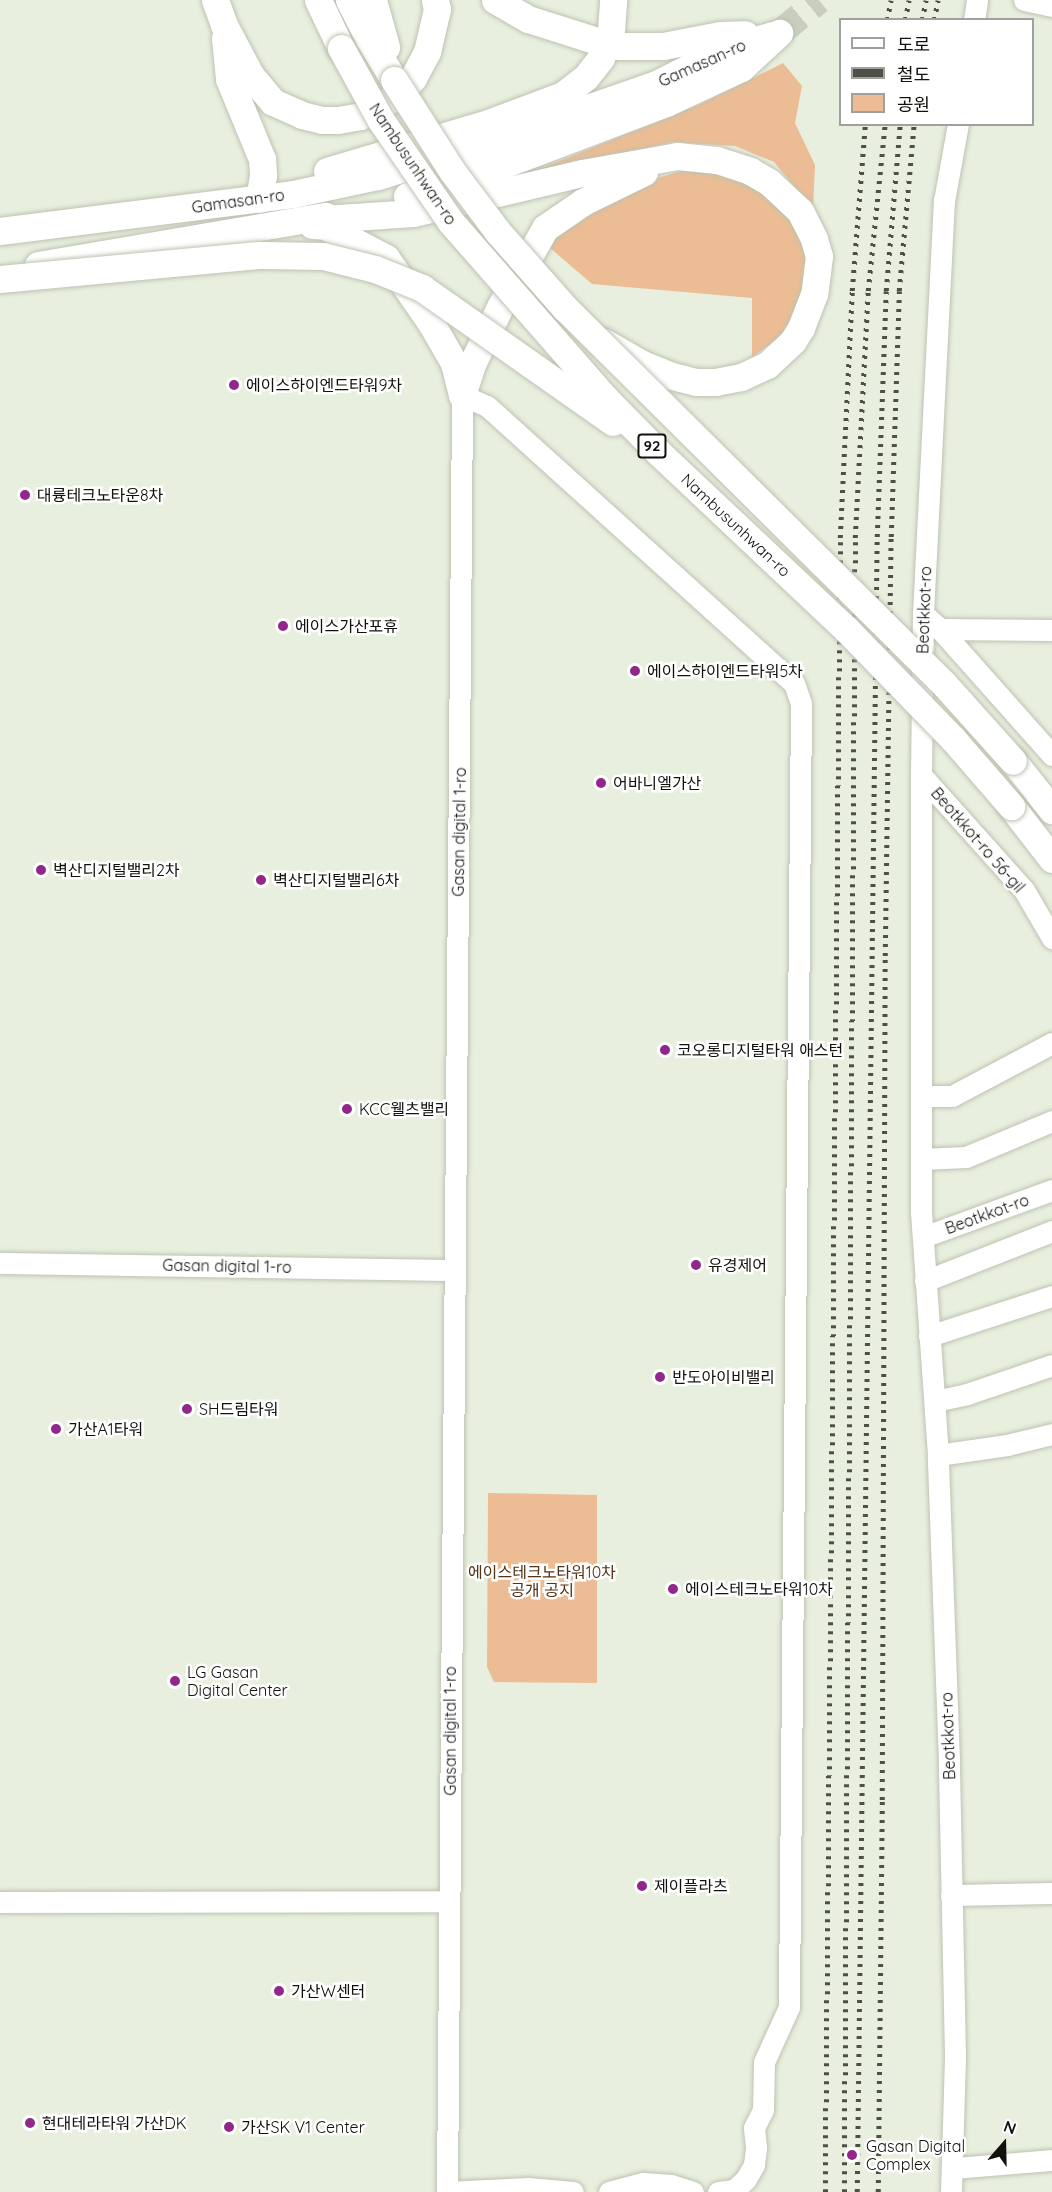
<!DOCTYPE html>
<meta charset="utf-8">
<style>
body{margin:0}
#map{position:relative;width:1052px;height:2192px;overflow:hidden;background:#e9efde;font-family:Quicksand,"Noto Sans KR",sans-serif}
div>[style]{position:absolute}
.green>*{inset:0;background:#ecbd95}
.major-tunnel>*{height:27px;margin-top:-13.5px;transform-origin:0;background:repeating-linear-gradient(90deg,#c9cebf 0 27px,transparent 0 41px)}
.roads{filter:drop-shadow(0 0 2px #bdc2b2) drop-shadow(0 0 2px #bdc2b2)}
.minor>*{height:21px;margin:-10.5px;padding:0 10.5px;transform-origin:10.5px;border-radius:10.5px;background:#fff}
.major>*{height:27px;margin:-13.5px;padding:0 13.5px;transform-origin:13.5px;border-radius:13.5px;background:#fff}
.rail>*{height:4.5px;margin-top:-2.25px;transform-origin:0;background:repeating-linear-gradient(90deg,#4e5048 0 3px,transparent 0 9px)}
.bridges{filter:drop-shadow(0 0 2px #bdc2b2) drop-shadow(0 0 2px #bdc2b2)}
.major-bridge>*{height:27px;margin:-13.5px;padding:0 13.5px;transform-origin:13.5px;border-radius:13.5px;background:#fff}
.dots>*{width:16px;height:16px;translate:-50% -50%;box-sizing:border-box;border:3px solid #fff;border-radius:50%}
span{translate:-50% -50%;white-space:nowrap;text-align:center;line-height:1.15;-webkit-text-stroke:5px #fff;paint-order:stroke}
.shield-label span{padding:2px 4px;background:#fff;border:2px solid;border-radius:4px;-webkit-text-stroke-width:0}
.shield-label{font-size:15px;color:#11120d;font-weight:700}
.street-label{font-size:16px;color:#11120d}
.poi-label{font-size:16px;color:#11120d}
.left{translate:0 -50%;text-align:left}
.park-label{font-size:16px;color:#503318}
.legend{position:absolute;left:839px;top:18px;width:195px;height:108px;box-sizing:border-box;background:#fff;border:2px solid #a0a09e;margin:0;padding:8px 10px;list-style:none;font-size:18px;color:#11120d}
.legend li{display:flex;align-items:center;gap:12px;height:30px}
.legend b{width:30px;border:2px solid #a0a09e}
.north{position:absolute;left:974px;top:2114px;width:60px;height:60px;-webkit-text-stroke:4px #fff;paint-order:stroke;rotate:20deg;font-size:16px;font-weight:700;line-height:24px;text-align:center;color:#11120d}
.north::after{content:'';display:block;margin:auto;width:21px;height:27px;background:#11120d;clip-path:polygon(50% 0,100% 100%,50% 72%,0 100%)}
</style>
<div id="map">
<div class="green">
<i style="clip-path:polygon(783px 63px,802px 86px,795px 123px,815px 165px,813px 209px,774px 162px,735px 146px,673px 142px,525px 175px,698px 105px)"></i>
<i style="clip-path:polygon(692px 168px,721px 171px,762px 190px,789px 214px,804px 247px,806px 263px,802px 299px,784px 334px,752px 357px,752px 298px,592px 284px,543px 242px,555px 227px,643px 182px)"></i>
<i style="clip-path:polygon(488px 1493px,597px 1495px,597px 1683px,494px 1682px,487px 1667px)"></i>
</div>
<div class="major-tunnel">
<i style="left:779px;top:33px;width:52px;rotate:-39.5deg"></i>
</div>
<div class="roads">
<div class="minor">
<i style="left:1024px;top:0;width:29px;rotate:12deg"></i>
<i style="left:974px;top:20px;width:20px;rotate:-81deg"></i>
<i style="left:923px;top:614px;width:23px;rotate:41deg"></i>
<i style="left:940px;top:629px;width:169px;rotate:48.4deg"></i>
<i style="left:940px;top:629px;width:112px;rotate:0.5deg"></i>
<i style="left:921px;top:775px;width:154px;rotate:48.2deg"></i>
<i style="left:1024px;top:890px;width:56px;rotate:59.7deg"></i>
<i style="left:922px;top:1096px;width:30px"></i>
<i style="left:952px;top:1096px;width:113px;rotate:-27.9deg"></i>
<i style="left:922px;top:1159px;width:44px;rotate:-2.6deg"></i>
<i style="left:966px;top:1157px;width:93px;rotate:-22.7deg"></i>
<i style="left:923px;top:1237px;width:137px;rotate:-20deg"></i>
<i style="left:0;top:1263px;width:453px;rotate:0.9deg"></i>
<i style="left:925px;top:1281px;width:136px;rotate:-21.5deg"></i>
<i style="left:929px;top:1336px;width:129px;rotate:-18deg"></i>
<i style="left:935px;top:1401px;width:33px;rotate:-12deg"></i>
<i style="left:967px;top:1394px;width:90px;rotate:-18.8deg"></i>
<i style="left:938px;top:1455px;width:70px;rotate:-8.2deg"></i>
<i style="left:1007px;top:1445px;width:46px;rotate:-13.7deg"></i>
<i style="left:951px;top:1895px;width:101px;rotate:-1.1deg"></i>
<i style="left:0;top:1902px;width:449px;rotate:-0.1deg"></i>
<i style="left:954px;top:2168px;width:98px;rotate:-4.7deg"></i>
<i style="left:447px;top:2192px;width:1797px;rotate:-89.52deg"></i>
<i style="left:462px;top:395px;width:27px;rotate:24deg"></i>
<i style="left:487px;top:406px;width:413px;rotate:42.1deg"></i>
<i style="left:794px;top:683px;width:21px;rotate:71deg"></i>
<i style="left:801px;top:703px;width:1304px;rotate:90.53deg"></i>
<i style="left:789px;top:2007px;width:60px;rotate:114.4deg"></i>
<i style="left:764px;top:2062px;width:48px;rotate:91.2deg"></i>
<i style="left:763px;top:2110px;width:20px;rotate:117deg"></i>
<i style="left:754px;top:2128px;width:20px;rotate:84deg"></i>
<i style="left:756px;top:2148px;width:17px;rotate:97deg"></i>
<i style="left:754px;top:2165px;width:16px;rotate:120deg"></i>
<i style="left:746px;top:2179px;width:16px;rotate:137deg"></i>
<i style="left:734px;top:2190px;width:16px;rotate:173deg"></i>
<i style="left:447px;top:2192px;width:81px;rotate:-2.8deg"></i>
<i style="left:528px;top:2188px;width:45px;rotate:5.1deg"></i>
<i style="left:609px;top:2192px;width:35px;rotate:-15deg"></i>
<i style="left:643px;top:2183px;width:28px;rotate:4deg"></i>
<i style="left:671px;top:2185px;width:23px;rotate:18deg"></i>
<i style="left:951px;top:2192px;width:137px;rotate:-88.3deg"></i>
<i style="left:955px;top:2055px;width:293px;rotate:-91.2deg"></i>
<i style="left:949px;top:1762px;width:307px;rotate:-92.1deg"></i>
<i style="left:938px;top:1455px;width:244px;rotate:-94deg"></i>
<i style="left:921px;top:1212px;width:437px;rotate:-90deg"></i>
<i style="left:921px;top:775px;width:161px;rotate:-89.3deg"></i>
<i style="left:923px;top:614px;width:414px;rotate:-87.1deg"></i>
<i style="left:944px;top:201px;width:78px;rotate:-79.7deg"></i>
</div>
<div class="major">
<i style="left:215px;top:0;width:27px;rotate:70deg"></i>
<i style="left:224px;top:25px;width:58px;rotate:62.1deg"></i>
<i style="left:251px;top:76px;width:34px;rotate:50deg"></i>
<i style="left:273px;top:102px;width:32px;rotate:24deg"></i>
<i style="left:302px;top:115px;width:21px;rotate:14deg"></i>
<i style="left:322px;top:120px;width:16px"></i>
<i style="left:338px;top:120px;width:22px;rotate:-10deg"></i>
<i style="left:360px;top:116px;width:26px;rotate:-28deg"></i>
<i style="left:383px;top:104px;width:20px;rotate:-33deg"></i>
<i style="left:400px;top:93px;width:20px;rotate:-49deg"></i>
<i style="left:413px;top:78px;width:30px;rotate:-62deg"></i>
<i style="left:427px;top:52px;width:44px;rotate:-76.9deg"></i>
<i style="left:437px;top:9px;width:9px;rotate:-103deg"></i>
<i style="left:318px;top:0;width:53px;rotate:64.4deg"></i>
<i style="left:349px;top:0;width:44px;rotate:62.9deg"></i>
<i style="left:369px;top:39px;width:48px;rotate:58.6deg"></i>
<i style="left:373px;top:0;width:49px;rotate:74.5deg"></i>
<i style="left:495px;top:0;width:38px;rotate:30deg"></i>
<i style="left:528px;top:19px;width:69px;rotate:17.7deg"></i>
<i style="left:225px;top:38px;width:41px;rotate:84.4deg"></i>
<i style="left:229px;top:79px;width:87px;rotate:67.6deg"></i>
<i style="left:262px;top:159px;width:16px;rotate:86deg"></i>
<i style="left:263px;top:175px;width:24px;rotate:99deg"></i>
<i style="left:616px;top:46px;width:47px"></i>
<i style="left:663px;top:46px;width:58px;rotate:-10.9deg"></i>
<i style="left:720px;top:35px;width:25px;rotate:-2deg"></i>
<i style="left:327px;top:171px;width:171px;rotate:-16.6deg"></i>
<i style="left:491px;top:122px;width:77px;rotate:-20.6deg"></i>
<i style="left:563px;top:95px;width:29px;rotate:-38deg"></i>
<i style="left:586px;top:77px;width:24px;rotate:-52deg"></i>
<i style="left:601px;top:58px;width:29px;rotate:-70deg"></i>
<i style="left:611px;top:31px;width:31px;rotate:-86deg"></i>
<i style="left:407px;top:196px;width:100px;rotate:-18.1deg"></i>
<i style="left:502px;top:165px;width:175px;rotate:-20.7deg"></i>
<i style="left:666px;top:103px;width:83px;rotate:-25deg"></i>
<i style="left:741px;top:68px;width:52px;rotate:-42.6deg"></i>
<i style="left:309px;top:220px;width:104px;rotate:-3.9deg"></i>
<i style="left:413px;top:213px;width:174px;rotate:-13.3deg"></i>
<i style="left:582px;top:173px;width:97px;rotate:-10.1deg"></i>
<i style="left:677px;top:156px;width:40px;rotate:5.7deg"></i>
<i style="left:717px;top:160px;width:35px;rotate:18deg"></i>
<i style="left:750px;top:171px;width:22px;rotate:30deg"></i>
<i style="left:769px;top:182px;width:42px;rotate:43.1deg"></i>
<i style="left:800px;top:211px;width:31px;rotate:63deg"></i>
<i style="left:814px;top:239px;width:18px;rotate:74deg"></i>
<i style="left:819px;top:256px;width:38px;rotate:97deg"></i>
<i style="left:814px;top:294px;width:36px;rotate:111deg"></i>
<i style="left:801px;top:328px;width:15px;rotate:122deg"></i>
<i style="left:793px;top:341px;width:35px;rotate:137deg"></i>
<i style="left:767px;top:365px;width:29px;rotate:155deg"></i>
<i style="left:741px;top:377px;width:25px;rotate:169deg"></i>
<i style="left:716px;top:382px;width:20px;rotate:180deg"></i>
<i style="left:696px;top:382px;width:25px;rotate:-166deg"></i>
<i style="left:672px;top:376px;width:32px;rotate:-158deg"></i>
<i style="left:642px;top:364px;width:44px;rotate:-149.9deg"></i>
<i style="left:312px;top:225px;width:13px;rotate:4deg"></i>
<i style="left:325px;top:226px;width:69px;rotate:27.7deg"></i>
<i style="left:386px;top:258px;width:79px;rotate:55.3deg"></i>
<i style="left:431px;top:323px;width:46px;rotate:60.1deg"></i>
<i style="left:454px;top:363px;width:33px;rotate:76deg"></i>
<i style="left:0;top:231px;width:295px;rotate:-7.2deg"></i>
<i style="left:293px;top:194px;width:87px;rotate:-12deg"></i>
<i style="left:378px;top:176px;width:135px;rotate:-17.2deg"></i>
<i style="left:507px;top:136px;width:158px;rotate:-19.2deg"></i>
<i style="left:656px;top:84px;width:78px;rotate:-26.6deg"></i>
<i style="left:726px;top:49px;width:48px;rotate:-16.9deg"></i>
<i style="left:38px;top:265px;width:292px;rotate:-9.7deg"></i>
<i style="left:462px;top:395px;width:35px;rotate:-72deg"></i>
<i style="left:473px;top:362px;width:61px;rotate:-63.9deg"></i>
<i style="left:500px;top:307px;width:91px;rotate:-60.3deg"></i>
<i style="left:545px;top:228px;width:46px;rotate:-34.4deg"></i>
<i style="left:583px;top:202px;width:68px;rotate:-26.2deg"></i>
<i style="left:1013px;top:761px;width:63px;rotate:51.5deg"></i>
<i style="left:1011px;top:806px;width:67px;rotate:52.3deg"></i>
</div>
</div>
<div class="rail">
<i style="left:887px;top:20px;width:20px;rotate:-79deg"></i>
<i style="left:905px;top:20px;width:20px;rotate:-79deg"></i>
<i style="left:922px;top:20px;width:20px;rotate:-79deg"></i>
<i style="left:934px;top:20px;width:20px;rotate:-79deg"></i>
<i style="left:825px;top:2192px;width:1654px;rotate:-89.48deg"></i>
<i style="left:840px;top:538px;width:247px;rotate:-87.2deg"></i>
<i style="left:852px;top:291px;width:168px;rotate:-85.5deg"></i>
<i style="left:844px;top:2192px;width:1654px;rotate:-89.62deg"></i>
<i style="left:855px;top:538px;width:247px;rotate:-87deg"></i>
<i style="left:868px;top:291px;width:168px;rotate:-84.2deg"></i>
<i style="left:857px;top:2192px;width:1655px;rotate:-89.31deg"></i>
<i style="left:877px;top:537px;width:246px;rotate:-87.9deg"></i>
<i style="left:886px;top:291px;width:168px;rotate:-85.2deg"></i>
<i style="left:878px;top:2192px;width:392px;rotate:-89.4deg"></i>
<i style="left:882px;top:1800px;width:844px;rotate:-89.8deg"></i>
<i style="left:885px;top:956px;width:419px;rotate:-89.2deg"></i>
<i style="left:891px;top:537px;width:246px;rotate:-88.1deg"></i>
<i style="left:899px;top:291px;width:168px;rotate:-84.9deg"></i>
</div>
<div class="bridges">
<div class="major-bridge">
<i style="left:341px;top:48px;width:81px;rotate:61.2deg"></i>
<i style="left:380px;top:119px;width:124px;rotate:55.5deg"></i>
<i style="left:450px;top:221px;width:237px;rotate:48.8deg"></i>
<i style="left:606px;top:399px;width:74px;rotate:45.5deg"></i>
<i style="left:658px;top:452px;width:258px;rotate:43.3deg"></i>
<i style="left:846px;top:629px;width:153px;rotate:45.8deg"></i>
<i style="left:953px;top:739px;width:89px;rotate:49.1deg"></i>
<i style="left:394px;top:80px;width:108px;rotate:57.5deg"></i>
<i style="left:452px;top:171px;width:75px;rotate:53.1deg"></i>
<i style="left:497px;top:231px;width:103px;rotate:48.6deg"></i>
<i style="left:565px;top:308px;width:534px;rotate:44.77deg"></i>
<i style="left:944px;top:684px;width:103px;rotate:48.1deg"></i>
<i style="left:0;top:279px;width:262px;rotate:-5.3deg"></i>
<i style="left:261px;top:255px;width:62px;rotate:0.9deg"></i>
<i style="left:323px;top:256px;width:54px;rotate:14deg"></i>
<i style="left:375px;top:269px;width:51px;rotate:22deg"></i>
<i style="left:422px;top:288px;width:233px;rotate:35.1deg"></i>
</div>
</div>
<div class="dots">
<i style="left:234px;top:385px;background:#91278b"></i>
<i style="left:25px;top:495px;background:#91278b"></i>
<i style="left:283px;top:626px;background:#91278b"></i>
<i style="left:635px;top:671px;background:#91278b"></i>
<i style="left:601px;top:783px;background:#91278b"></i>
<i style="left:41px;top:870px;background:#91278b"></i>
<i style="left:261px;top:880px;background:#91278b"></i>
<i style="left:665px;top:1050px;background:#91278b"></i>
<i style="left:347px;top:1109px;background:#91278b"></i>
<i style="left:696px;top:1265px;background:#91278b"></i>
<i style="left:660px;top:1377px;background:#91278b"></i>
<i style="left:187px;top:1409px;background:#91278b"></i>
<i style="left:56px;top:1429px;background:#91278b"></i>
<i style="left:673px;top:1589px;background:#91278b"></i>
<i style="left:175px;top:1681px;background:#91278b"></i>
<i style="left:642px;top:1886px;background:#91278b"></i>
<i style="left:279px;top:1991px;background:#91278b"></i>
<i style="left:30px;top:2123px;background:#91278b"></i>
<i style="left:229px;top:2127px;background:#91278b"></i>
<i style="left:852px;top:2155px;background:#91278b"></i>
</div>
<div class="shield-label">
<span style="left:652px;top:446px">92</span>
</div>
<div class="street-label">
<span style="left:702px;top:63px;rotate:-24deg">Gamasan-ro</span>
<span style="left:413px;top:164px;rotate:56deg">Nambusunhwan-ro</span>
<span style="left:238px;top:201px;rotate:-8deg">Gamasan-ro</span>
<span style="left:736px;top:525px;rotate:43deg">Nambusunhwan-ro</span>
<span style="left:924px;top:610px;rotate:-88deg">Beotkkot-ro</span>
<span style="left:459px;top:832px;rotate:-89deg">Gasan digital 1-ro</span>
<span style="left:978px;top:840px;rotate:49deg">Beotkkot-ro 56-gil</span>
<span style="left:987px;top:1214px;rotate:-20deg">Beotkkot-ro</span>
<span style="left:227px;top:1266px;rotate:1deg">Gasan digital 1-ro</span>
<span style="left:450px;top:1731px;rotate:-90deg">Gasan digital 1-ro</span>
<span style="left:948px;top:1736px;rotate:-92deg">Beotkkot-ro</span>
</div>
<div class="poi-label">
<span class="left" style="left:246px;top:385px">에이스하이엔드타워9차</span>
<span class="left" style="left:37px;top:495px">대륭테크노타운8차</span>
<span class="left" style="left:295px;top:626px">에이스가산포휴</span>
<span class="left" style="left:647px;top:671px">에이스하이엔드타워5차</span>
<span class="left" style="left:613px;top:783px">어바니엘가산</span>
<span class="left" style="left:53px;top:870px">벽산디지털밸리2차</span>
<span class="left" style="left:273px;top:880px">벽산디지털밸리6차</span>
<span class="left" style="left:677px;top:1050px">코오롱디지털타워 애스턴</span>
<span class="left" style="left:359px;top:1109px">KCC웰츠밸리</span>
<span class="left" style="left:708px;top:1265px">유경제어</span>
<span class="left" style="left:672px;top:1377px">반도아이비밸리</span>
<span class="left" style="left:199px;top:1409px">SH드림타워</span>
<span class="left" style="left:68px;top:1429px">가산A1타워</span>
<span class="left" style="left:685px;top:1589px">에이스테크노타워10차</span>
<span class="left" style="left:187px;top:1681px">LG Gasan<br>Digital Center</span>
<span class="left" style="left:654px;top:1886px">제이플라츠</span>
<span class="left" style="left:291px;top:1991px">가산W센터</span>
<span class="left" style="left:42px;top:2123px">현대테라타워 가산DK</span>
<span class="left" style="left:241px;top:2127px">가산SK V1 Center</span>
<span class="left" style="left:866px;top:2155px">Gasan Digital<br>Complex</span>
</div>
<div class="park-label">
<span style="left:542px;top:1581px">에이스테크노타워10차<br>공개 공지</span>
</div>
<ul class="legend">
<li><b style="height:8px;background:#fff"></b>도로</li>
<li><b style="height:8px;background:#4e5048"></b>철도</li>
<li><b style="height:16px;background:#ecbd95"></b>공원</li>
</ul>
<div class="north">N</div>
</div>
